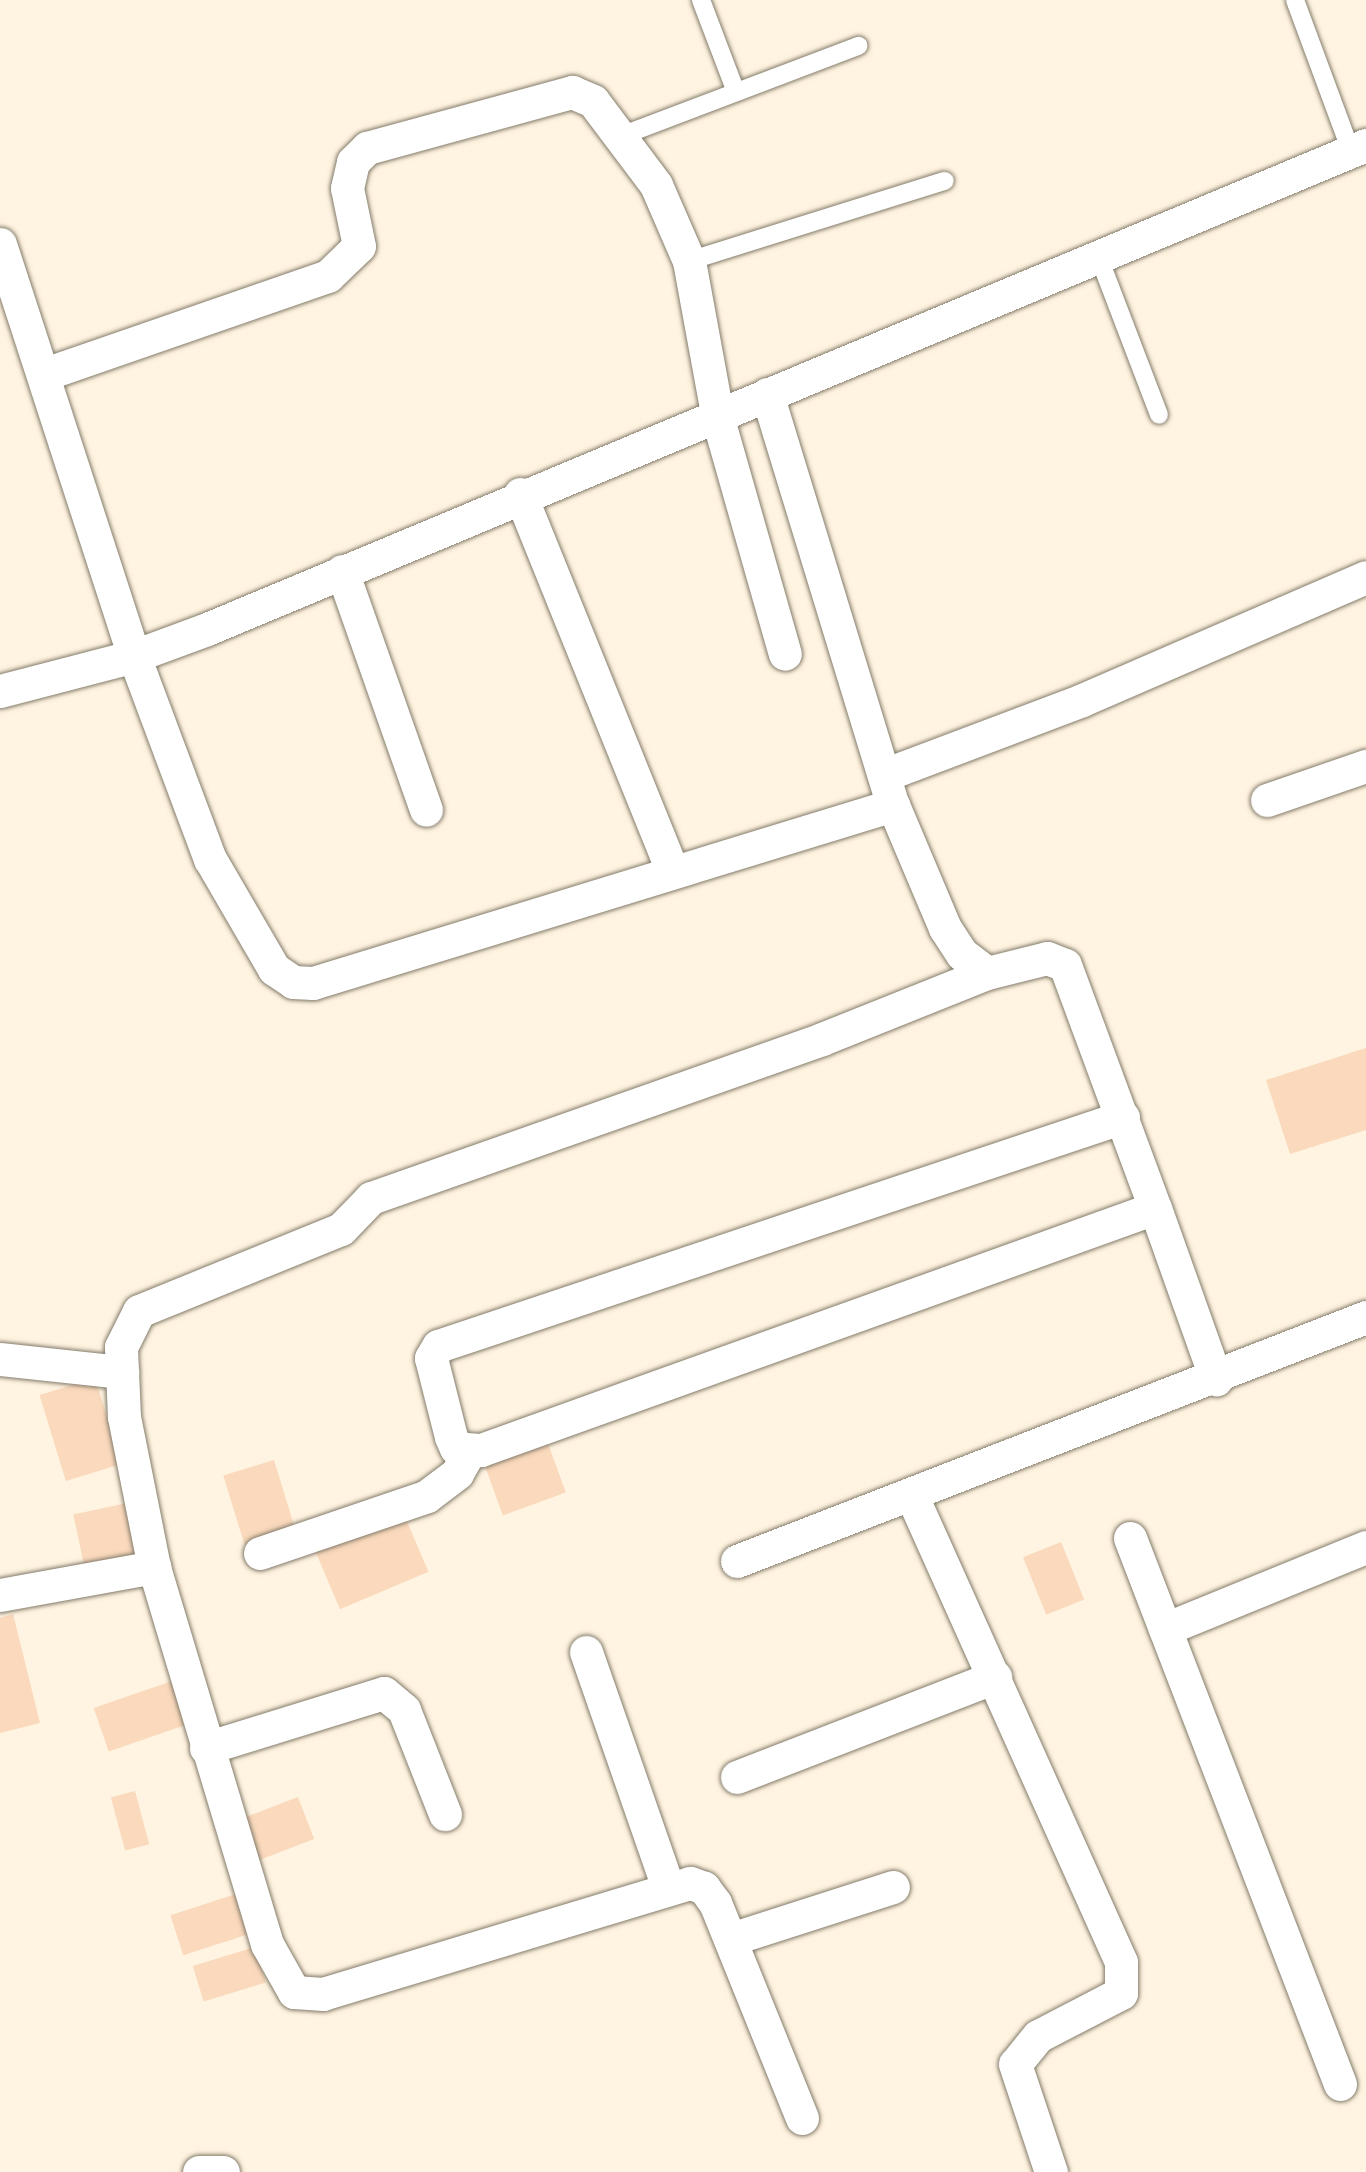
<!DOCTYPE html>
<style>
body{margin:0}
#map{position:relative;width:1366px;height:2172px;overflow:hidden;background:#fff4e1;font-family:"PT Sans",sans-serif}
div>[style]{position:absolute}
.building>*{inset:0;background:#fad9bc;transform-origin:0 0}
.roads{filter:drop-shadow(0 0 2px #847b6a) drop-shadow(0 0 2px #847b6a)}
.lane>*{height:18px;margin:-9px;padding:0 9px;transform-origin:9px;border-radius:9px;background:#fff}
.street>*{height:33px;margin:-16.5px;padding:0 16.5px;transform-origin:16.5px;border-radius:16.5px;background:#fff}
span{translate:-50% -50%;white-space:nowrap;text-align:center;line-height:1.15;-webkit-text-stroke:7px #fff;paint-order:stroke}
</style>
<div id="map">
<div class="building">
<i style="clip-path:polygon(1366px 1048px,1366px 1130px,1290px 1154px,1266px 1080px)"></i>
<i style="left:95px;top:1378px;width:90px;height:58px;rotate:73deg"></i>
<i style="left:546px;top:1438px;width:58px;height:67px;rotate:70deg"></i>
<i style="left:274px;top:1460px;width:72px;height:53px;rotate:73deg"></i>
<i style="left:132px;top:1502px;width:59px;height:60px;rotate:78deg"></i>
<i style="left:403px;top:1512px;width:65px;height:96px;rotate:67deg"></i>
<i style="left:1061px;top:1542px;width:62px;height:41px;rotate:68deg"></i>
<i style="clip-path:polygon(13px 1614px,40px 1723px,0 1733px,0 1618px)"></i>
<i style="left:175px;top:1680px;width:46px;height:86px;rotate:71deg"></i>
<i style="left:135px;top:1791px;width:55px;height:25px;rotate:75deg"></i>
<i style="left:298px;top:1797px;width:45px;height:58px;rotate:69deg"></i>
<i style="left:236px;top:1894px;width:42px;height:69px;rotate:72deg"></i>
<i style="left:255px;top:1947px;width:37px;height:65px;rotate:73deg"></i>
</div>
<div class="roads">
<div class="lane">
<i style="left:701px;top:0;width:98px;rotate:69.2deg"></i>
<i style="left:1295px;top:0;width:161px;rotate:69.7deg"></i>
<i style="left:621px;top:136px;width:254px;rotate:-20.8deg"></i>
<i style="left:1098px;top:255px;width:171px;rotate:69.1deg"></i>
<i style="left:689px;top:261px;width:268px;rotate:-17.4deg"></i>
</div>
<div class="street">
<i style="left:0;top:244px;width:433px;rotate:72deg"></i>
<i style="left:134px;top:656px;width:217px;rotate:69.5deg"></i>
<i style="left:210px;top:859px;width:127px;rotate:59.8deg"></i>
<i style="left:274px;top:969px;width:23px;rotate:34deg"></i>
<i style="left:293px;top:982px;width:20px;rotate:3deg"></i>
<i style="left:313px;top:983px;width:607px;rotate:-17.06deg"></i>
<i style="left:45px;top:374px;width:299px;rotate:-19.1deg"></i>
<i style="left:328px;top:276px;width:43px;rotate:-44.1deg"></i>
<i style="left:359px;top:246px;width:59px;rotate:-101.7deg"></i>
<i style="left:347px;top:188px;width:27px;rotate:-77deg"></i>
<i style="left:353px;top:162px;width:20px;rotate:-45deg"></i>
<i style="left:367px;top:148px;width:213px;rotate:-15.3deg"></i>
<i style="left:572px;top:92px;width:23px;rotate:23deg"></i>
<i style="left:593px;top:101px;width:105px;rotate:53.1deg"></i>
<i style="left:656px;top:185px;width:83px;rotate:66.5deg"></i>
<i style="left:689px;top:261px;width:161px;rotate:79.6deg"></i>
<i style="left:718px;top:419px;width:244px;rotate:74.1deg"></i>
<i style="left:767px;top:394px;width:430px;rotate:73deg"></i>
<i style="left:893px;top:805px;width:134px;rotate:67.1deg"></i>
<i style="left:945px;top:928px;width:31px;rotate:57deg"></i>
<i style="left:962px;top:954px;width:31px;rotate:37deg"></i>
<i style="left:987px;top:973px;width:62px;rotate:-14deg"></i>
<i style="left:1047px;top:958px;width:19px;rotate:21deg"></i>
<i style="left:1065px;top:965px;width:259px;rotate:69.7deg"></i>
<i style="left:520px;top:494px;width:406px;rotate:68deg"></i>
<i style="left:342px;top:571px;width:253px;rotate:70.6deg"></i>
<i style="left:0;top:691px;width:138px;rotate:-14.6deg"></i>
<i style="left:134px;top:656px;width:78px;rotate:-20.3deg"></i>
<i style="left:207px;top:629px;width:1256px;rotate:-22.67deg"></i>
<i style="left:884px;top:775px;width:212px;rotate:-20.7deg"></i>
<i style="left:1082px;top:700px;width:309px;rotate:-23.4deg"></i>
<i style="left:1267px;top:800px;width:105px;rotate:-19deg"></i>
<i style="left:1123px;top:1117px;width:722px;rotate:161.51deg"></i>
<i style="left:438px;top:1346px;width:14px;rotate:120deg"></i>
<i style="left:431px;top:1358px;width:81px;rotate:75.8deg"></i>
<i style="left:451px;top:1437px;width:12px;rotate:66deg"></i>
<i style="left:456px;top:1448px;width:25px;rotate:5deg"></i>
<i style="left:481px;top:1450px;width:716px;rotate:-19.75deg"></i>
<i style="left:1155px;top:1208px;width:182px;rotate:70.4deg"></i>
<i style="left:0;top:1359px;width:123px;rotate:6.1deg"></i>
<i style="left:911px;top:1494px;width:513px;rotate:65.83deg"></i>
<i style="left:1121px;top:1962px;width:31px;rotate:90deg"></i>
<i style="left:1121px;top:1993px;width:93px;rotate:152.6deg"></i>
<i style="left:1038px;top:2036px;width:36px;rotate:129deg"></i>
<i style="left:1015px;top:2064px;width:114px;rotate:71.6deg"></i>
<i style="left:1130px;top:1538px;width:585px;rotate:68.96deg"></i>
<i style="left:260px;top:1553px;width:176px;rotate:-18.8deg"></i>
<i style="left:427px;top:1496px;width:38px;rotate:-37deg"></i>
<i style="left:457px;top:1473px;width:24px;rotate:-60deg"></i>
<i style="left:737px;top:1561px;width:675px;rotate:-21.2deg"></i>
<i style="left:0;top:1595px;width:157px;rotate:-10.3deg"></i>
<i style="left:1165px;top:1629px;width:217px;rotate:-22.2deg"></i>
<i style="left:586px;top:1652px;width:249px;rotate:70.8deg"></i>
<i style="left:206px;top:1748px;width:186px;rotate:-17.2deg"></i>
<i style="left:384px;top:1693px;width:26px;rotate:40deg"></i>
<i style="left:404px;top:1710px;width:112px;rotate:68.5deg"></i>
<i style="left:737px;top:1777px;width:277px;rotate:-21.2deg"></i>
<i style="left:731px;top:1939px;width:170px;rotate:-17.8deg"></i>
<i style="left:802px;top:2118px;width:232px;rotate:-112deg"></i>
<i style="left:715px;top:1903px;width:19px;rotate:-126deg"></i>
<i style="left:704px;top:1888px;width:15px;rotate:-160deg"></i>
<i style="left:690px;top:1883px;width:383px;rotate:163.2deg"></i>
<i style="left:323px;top:1994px;width:29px;rotate:-176deg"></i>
<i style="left:294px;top:1992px;width:55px;rotate:-119.4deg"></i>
<i style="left:267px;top:1944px;width:394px;rotate:-106.7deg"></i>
<i style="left:154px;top:1567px;width:153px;rotate:-101.3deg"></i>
<i style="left:124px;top:1417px;width:70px;rotate:-92.5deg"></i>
<i style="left:121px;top:1347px;width:40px;rotate:-63.4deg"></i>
<i style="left:139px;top:1311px;width:218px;rotate:-22.1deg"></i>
<i style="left:341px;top:1229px;width:43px;rotate:-45.9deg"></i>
<i style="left:371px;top:1198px;width:478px;rotate:-19.4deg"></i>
<i style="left:822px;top:1039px;width:178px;rotate:-21.8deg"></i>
<i style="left:199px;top:2172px;width:24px"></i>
</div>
</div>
</div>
